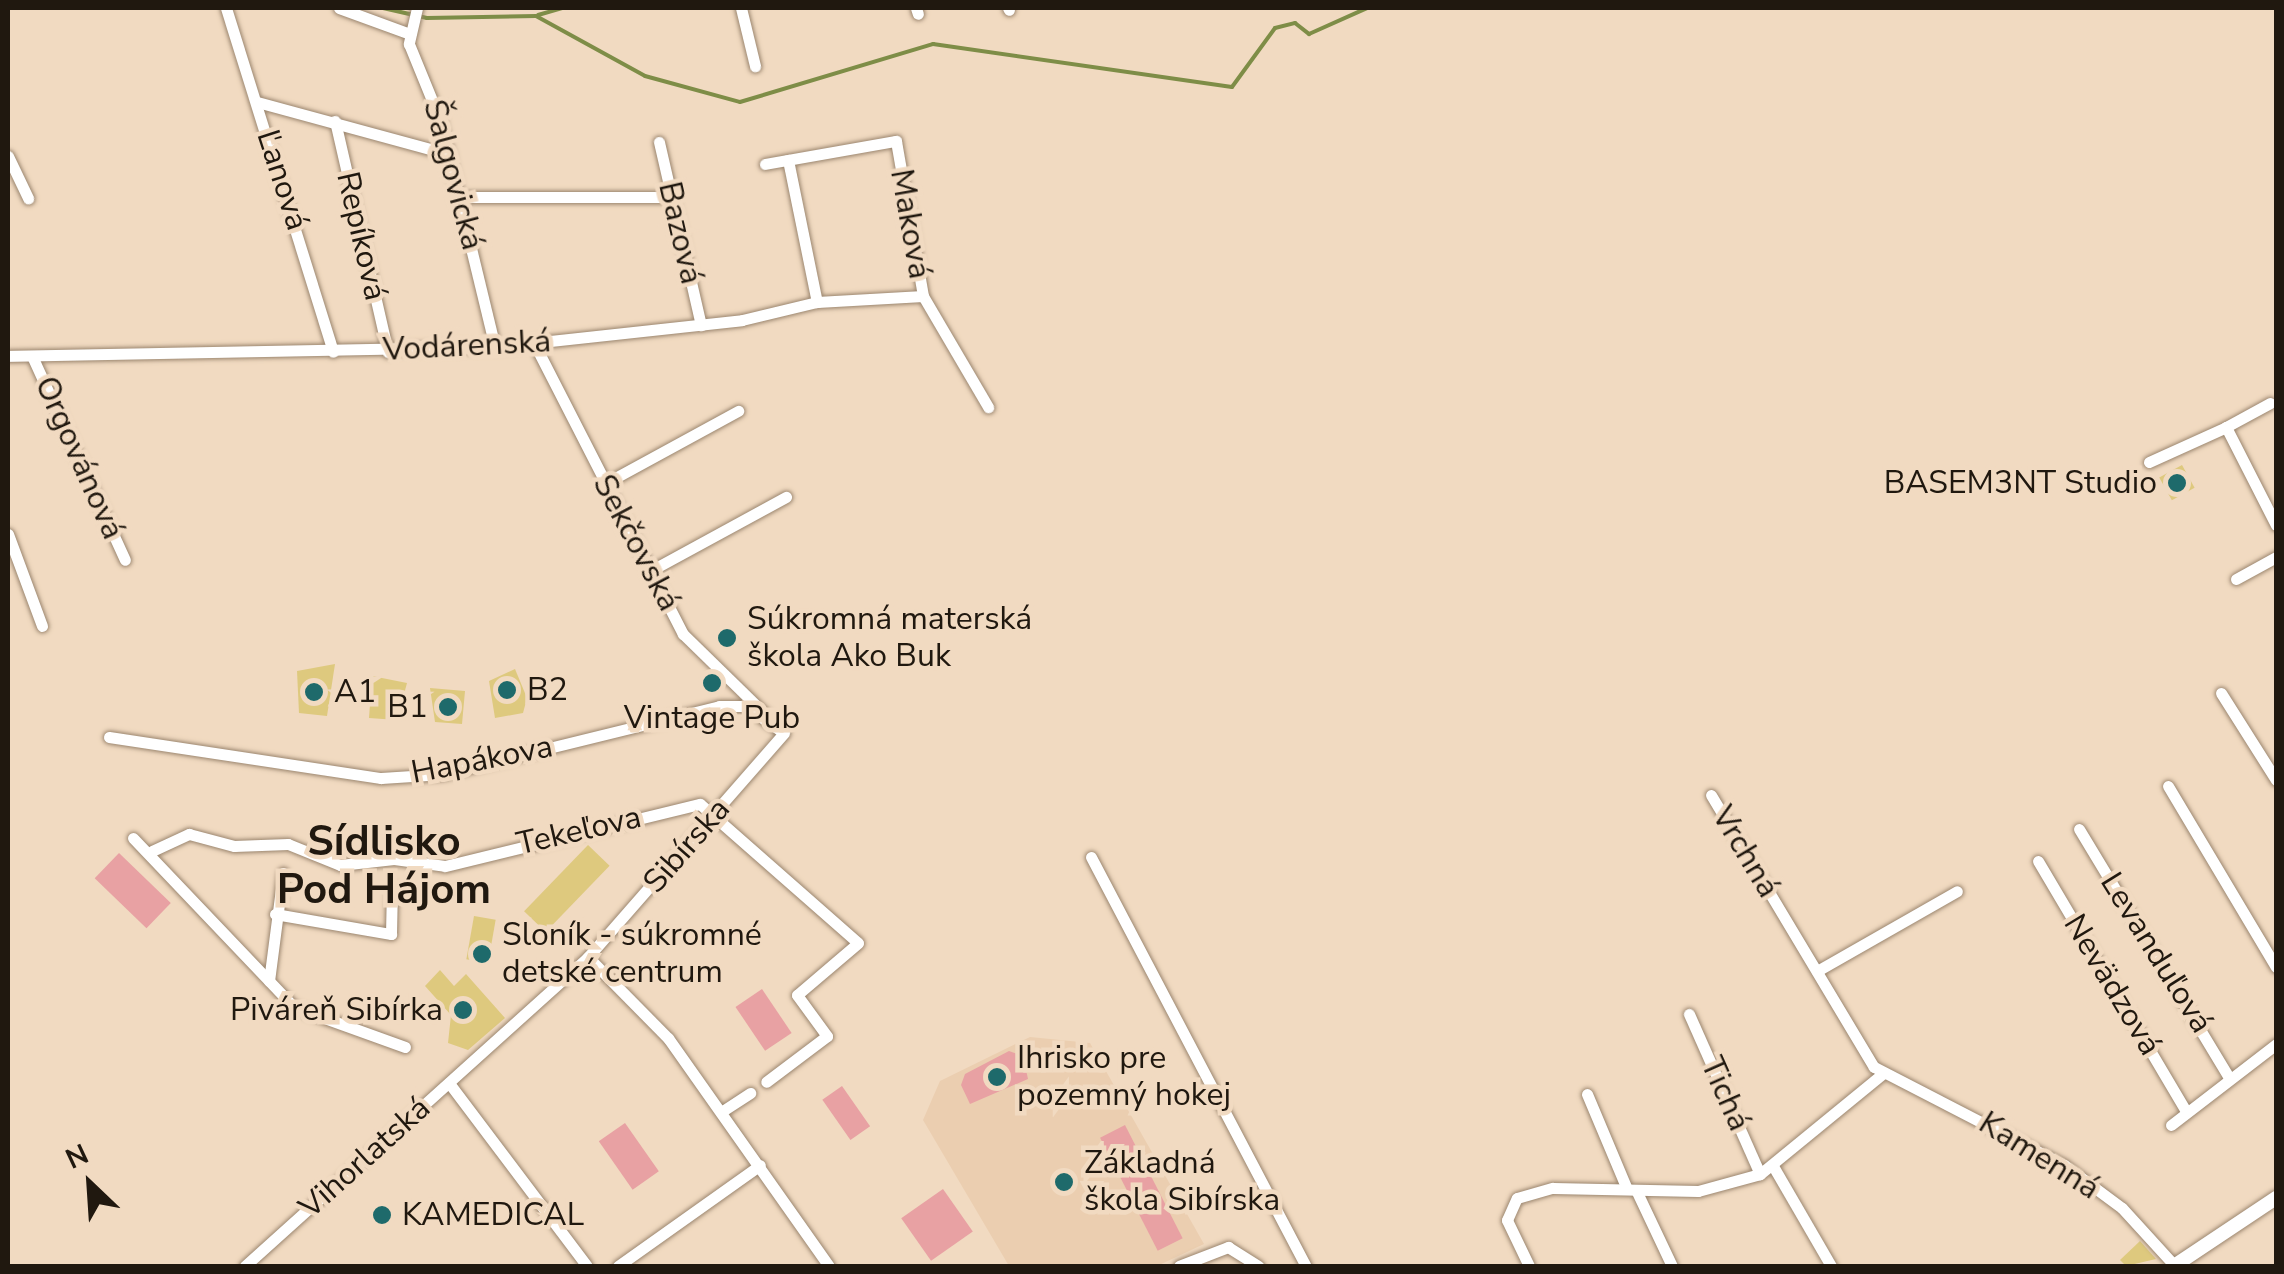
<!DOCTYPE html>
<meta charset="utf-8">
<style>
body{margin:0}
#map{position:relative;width:2284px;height:1274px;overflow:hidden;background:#f1dac1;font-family:"Nunito Sans",sans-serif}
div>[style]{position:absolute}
.built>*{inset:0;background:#ebceb0}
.green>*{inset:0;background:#e8a1a3;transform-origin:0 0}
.stream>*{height:4px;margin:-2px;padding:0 2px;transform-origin:2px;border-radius:2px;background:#7e8d47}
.building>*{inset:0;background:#dec97e;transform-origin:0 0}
.roads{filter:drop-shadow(0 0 2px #9b866f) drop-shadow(0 0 2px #9b866f)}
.minor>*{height:11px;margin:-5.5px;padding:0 5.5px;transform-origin:5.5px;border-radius:5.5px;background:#fff}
.tertiary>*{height:14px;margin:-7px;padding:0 7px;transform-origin:7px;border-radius:7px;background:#fff}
.dots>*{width:28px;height:28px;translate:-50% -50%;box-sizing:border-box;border:5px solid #f1dac1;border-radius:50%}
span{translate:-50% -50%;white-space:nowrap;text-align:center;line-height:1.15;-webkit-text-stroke:9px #f1dac1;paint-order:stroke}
.street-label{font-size:32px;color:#20180f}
.poi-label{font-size:32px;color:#20180f}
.right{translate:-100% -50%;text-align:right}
.left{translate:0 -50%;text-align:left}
.district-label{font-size:42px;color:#20180f;font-weight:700}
.frame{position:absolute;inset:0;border:10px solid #20180f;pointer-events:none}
.north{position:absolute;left:40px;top:1134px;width:100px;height:100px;-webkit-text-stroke:8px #f1dac1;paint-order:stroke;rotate:335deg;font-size:28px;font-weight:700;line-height:40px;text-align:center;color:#20180f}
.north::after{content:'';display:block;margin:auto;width:35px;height:45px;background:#20180f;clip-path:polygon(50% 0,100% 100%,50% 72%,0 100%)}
</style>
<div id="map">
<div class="built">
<i style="clip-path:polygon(1030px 1037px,1090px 1043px,1204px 1244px,1157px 1266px,1009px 1266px,923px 1120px,940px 1081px)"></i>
</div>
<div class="green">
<i style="left:119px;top:853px;width:72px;height:35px;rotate:44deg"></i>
<i style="left:762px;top:989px;width:53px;height:32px;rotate:56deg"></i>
<i style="clip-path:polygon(1009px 1051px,1023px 1056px,1028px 1079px,970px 1104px,961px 1085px,965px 1074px)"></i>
<i style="left:842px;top:1086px;width:49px;height:24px;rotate:55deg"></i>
<i style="left:625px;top:1123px;width:59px;height:32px;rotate:55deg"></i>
<i style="left:1125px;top:1125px;width:127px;height:28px;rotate:63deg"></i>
<i style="left:943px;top:1189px;width:52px;height:51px;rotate:55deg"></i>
</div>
<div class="stream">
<i style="left:383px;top:8px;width:45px;rotate:12.8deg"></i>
<i style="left:427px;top:18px;width:109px;rotate:-1.1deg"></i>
<i style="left:536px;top:16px;width:124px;rotate:28.8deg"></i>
<i style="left:645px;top:76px;width:98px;rotate:15.3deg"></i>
<i style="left:740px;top:102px;width:202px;rotate:-16.7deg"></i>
<i style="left:933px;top:44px;width:302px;rotate:8.2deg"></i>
<i style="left:1232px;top:87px;width:73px;rotate:-53.9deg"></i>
<i style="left:1275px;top:28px;width:21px;rotate:-14deg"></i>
<i style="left:1295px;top:23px;width:18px;rotate:38deg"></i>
<i style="left:1309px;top:34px;width:64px;rotate:-24.1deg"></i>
<i style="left:1638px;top:8px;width:7px"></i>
<i style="left:2014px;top:8px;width:43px"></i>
<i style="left:538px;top:15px;width:25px;rotate:-16deg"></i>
</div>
<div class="building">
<i style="left:2182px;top:465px;width:26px;height:26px;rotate:61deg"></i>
<i style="clip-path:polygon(335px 664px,327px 716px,299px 713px,297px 671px)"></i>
<i style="clip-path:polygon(515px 669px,527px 698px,523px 713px,495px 718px,489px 681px)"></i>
<i style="clip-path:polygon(372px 676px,407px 683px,397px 720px,369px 718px)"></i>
<i style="clip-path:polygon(430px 688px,465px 691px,462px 724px,435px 722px)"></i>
<i style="left:588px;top:845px;width:30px;height:92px;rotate:44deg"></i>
<i style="left:474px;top:916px;width:22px;height:44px;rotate:10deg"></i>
<i style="clip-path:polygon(440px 970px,454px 986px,466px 974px,505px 1018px,468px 1050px,448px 1043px,451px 1015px,425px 986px)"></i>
<i style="clip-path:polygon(2140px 1241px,2156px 1259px,2126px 1266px,2120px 1260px)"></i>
</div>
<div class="roads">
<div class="minor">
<i style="left:226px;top:8px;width:360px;rotate:72.7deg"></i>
<i style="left:339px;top:8px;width:76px;rotate:20.1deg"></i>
<i style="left:417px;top:8px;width:37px;rotate:103deg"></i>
<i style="left:409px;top:44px;width:82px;rotate:67.8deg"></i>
<i style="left:440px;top:120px;width:234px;rotate:76.4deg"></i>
<i style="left:741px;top:8px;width:60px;rotate:76.4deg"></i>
<i style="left:916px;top:8px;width:6px;rotate:72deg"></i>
<i style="left:1008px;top:8px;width:2px;rotate:63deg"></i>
<i style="left:257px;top:102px;width:199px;rotate:15.2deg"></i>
<i style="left:335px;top:121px;width:237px;rotate:77.1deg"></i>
<i style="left:659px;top:142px;width:188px;rotate:77.1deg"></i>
<i style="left:8px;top:156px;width:47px;rotate:64.5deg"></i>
<i style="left:788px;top:160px;width:145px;rotate:78.5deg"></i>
<i style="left:765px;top:164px;width:133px;rotate:-10deg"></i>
<i style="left:896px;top:141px;width:157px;rotate:80.1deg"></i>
<i style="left:923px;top:296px;width:129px;rotate:59.6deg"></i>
<i style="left:461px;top:197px;width:211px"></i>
<i style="left:535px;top:345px;width:325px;rotate:62.9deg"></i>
<i style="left:683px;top:634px;width:120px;rotate:44.3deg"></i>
<i style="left:8px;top:356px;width:487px;rotate:-1.1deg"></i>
<i style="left:495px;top:347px;width:248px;rotate:-6.2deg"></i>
<i style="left:742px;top:320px;width:77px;rotate:-13.5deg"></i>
<i style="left:817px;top:302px;width:106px;rotate:-3.2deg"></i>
<i style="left:32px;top:356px;width:224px;rotate:65.5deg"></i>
<i style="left:2226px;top:427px;width:50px;rotate:-28.6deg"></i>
<i style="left:2149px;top:462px;width:85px;rotate:-24.4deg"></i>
<i style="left:2226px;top:427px;width:110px;rotate:63deg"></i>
<i style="left:604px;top:484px;width:153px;rotate:-28.6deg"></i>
<i style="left:8px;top:534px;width:98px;rotate:69.7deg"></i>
<i style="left:650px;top:571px;width:155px;rotate:-28.6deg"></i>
<i style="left:2236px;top:579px;width:46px;rotate:-28.8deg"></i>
<i style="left:2221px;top:693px;width:103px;rotate:57.7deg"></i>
<i style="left:109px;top:737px;width:275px;rotate:8.6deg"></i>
<i style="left:381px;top:778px;width:62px;rotate:-3.7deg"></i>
<i style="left:443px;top:774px;width:284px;rotate:-13.8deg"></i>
<i style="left:719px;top:706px;width:26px"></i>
<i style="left:745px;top:706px;width:47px;rotate:34.7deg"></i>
<i style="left:784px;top:733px;width:298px;rotate:131.2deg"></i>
<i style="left:588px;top:957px;width:462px;rotate:138deg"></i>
<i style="left:2168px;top:786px;width:211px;rotate:59.2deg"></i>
<i style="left:1711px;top:795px;width:317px;rotate:59.1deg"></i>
<i style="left:1874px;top:1067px;width:214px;rotate:27.3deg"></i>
<i style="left:2064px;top:1165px;width:72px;rotate:36.6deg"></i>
<i style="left:2122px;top:1208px;width:79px;rotate:47.6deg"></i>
<i style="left:2079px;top:829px;width:291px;rotate:58.9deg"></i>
<i style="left:133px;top:838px;width:233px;rotate:46.4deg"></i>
<i style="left:294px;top:1007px;width:118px;rotate:19.8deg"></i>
<i style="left:152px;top:851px;width:41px;rotate:-24.7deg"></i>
<i style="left:189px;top:834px;width:47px;rotate:14.9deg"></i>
<i style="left:234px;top:846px;width:54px;rotate:-2.1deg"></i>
<i style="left:288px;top:844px;width:56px;rotate:22deg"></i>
<i style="left:340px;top:865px;width:54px;rotate:-6.3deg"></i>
<i style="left:394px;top:859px;width:51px;rotate:7.8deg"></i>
<i style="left:445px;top:866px;width:262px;rotate:-13.7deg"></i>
<i style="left:700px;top:804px;width:210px;rotate:41.3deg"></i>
<i style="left:858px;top:943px;width:80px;rotate:139.6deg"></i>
<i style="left:797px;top:995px;width:51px;rotate:53.8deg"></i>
<i style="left:827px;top:1036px;width:76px;rotate:143deg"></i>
<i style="left:1091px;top:857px;width:462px;rotate:62.3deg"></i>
<i style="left:2038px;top:861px;width:289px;rotate:59.4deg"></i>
<i style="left:275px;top:914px;width:118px;rotate:9.8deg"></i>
<i style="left:391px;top:934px;width:47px;rotate:-88.8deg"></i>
<i style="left:588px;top:957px;width:114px;rotate:45.4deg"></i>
<i style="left:668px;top:1038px;width:279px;rotate:54.8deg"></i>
<i style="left:1817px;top:971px;width:161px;rotate:-29.7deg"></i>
<i style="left:269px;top:981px;width:109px;rotate:-82.6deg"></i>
<i style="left:1689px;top:1014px;width:175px;rotate:66.1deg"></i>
<i style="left:449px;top:1083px;width:229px;rotate:53deg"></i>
<i style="left:1587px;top:1094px;width:103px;rotate:67.2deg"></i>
<i style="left:721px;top:1112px;width:35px;rotate:-33deg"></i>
<i style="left:2171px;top:1125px;width:133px;rotate:-37.6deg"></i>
<i style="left:1773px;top:1166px;width:116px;rotate:59.9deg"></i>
<i style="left:1636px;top:1190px;width:84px;rotate:64.7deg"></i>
<i style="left:618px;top:1266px;width:174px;rotate:-35.4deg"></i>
<i style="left:1179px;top:1266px;width:53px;rotate:-21.2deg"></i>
<i style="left:1228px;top:1247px;width:36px;rotate:32deg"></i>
<i style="left:1529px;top:1266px;width:51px;rotate:-115.6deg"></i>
<i style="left:1507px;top:1220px;width:24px;rotate:-66deg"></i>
<i style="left:1517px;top:1198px;width:37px;rotate:-16deg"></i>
<i style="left:1553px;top:1188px;width:145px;rotate:1.2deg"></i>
<i style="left:1698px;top:1191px;width:64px;rotate:-15.3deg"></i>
<i style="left:1760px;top:1174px;width:158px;rotate:-39.3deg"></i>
</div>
<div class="tertiary">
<i style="left:2174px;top:1266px;width:123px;rotate:-33.7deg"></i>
</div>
</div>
<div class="dots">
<i style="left:2177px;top:483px;background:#1e6a6b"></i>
<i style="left:727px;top:638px;background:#1e6a6b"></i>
<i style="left:712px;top:683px;background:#1e6a6b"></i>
<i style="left:507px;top:690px;background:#1e6a6b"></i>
<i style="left:314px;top:692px;background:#1e6a6b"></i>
<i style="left:448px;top:707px;background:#1e6a6b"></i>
<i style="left:482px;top:954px;background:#1e6a6b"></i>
<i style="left:463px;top:1010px;background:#1e6a6b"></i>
<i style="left:997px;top:1077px;background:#1e6a6b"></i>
<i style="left:1064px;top:1182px;background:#1e6a6b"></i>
<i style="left:382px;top:1215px;background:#1e6a6b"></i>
</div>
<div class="street-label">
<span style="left:453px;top:175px;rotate:75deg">Šalgovická</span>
<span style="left:282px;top:180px;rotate:72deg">Ľanová</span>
<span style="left:910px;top:224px;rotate:80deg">Maková</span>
<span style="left:680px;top:233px;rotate:77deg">Bazová</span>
<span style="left:361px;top:236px;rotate:77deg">Repíková</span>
<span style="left:467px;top:346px;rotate:-3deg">Vodárenská</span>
<span style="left:79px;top:458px;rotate:66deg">Orgovánová</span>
<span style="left:636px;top:543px;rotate:62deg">Sekčovská</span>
<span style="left:482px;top:760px;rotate:-11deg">Hapákova</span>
<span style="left:579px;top:831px;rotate:-13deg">Tekeľova</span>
<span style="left:687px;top:846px;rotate:-49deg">Sibírska</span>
<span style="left:1745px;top:852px;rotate:59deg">Vrchná</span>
<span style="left:2156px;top:953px;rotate:58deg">Levanduľová</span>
<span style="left:2112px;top:985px;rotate:59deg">Nevädzová</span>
<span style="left:1725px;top:1094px;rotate:66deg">Tichá</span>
<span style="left:2039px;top:1156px;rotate:32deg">Kamenná</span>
<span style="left:365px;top:1158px;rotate:-42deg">Vihorlatská</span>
</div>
<div class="poi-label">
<span class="right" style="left:2157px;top:483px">BASEM3NT Studio</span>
<span class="left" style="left:747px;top:638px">Súkromná materská<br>škola Ako Buk</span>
<span class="left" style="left:527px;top:690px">B2</span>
<span class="left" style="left:334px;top:692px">A1</span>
<span class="right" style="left:428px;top:707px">B1</span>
<span style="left:712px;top:718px">Vintage Pub</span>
<span class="left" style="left:502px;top:954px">Sloník - súkromné<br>detské centrum</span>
<span class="right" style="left:443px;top:1010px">Piváreň Sibírka</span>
<span class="left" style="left:1017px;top:1077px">Ihrisko pre<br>pozemný hokej</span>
<span class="left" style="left:1084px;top:1182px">Základná<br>škola Sibírska</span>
<span class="left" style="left:402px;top:1215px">KAMEDICAL</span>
</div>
<div class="district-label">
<span style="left:384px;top:866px">Sídlisko<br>Pod Hájom</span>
</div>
<div class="frame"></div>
<div class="north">N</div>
</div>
